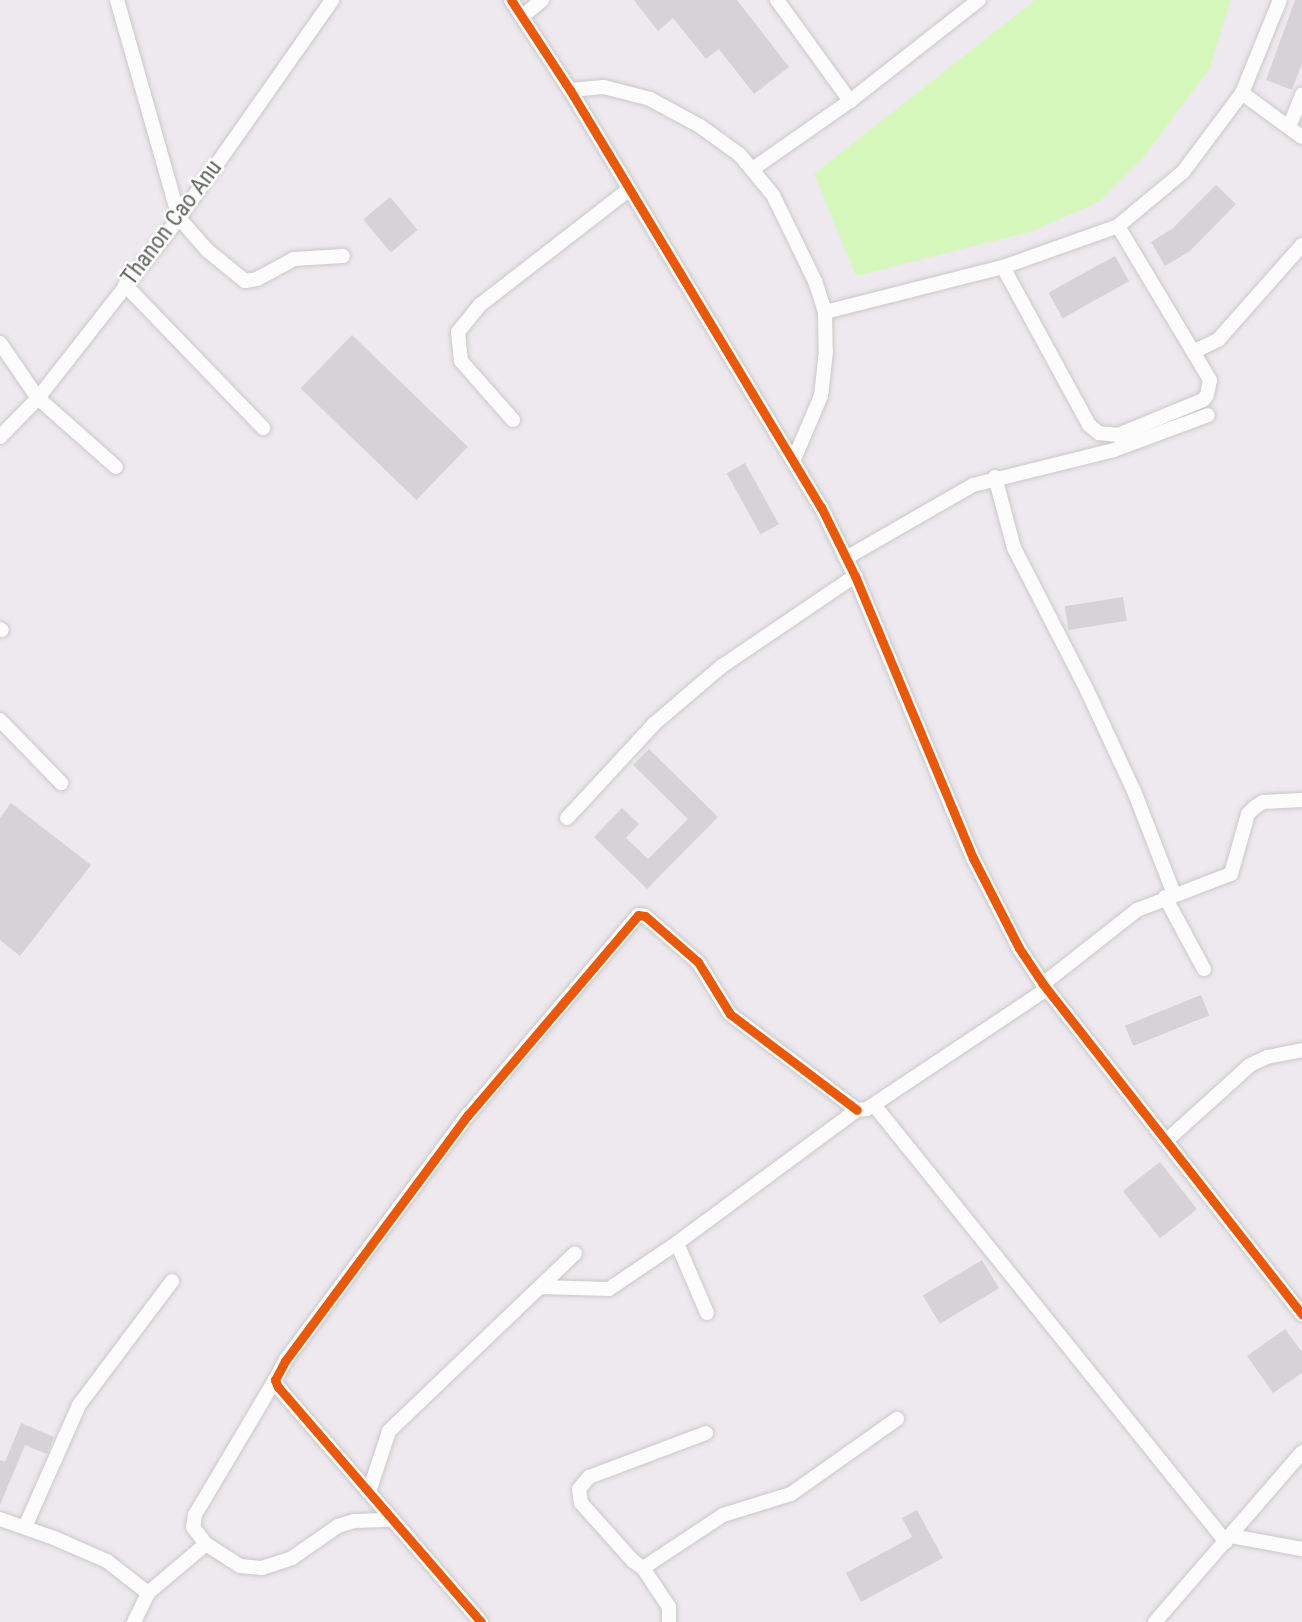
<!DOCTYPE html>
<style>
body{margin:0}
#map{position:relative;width:1302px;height:1622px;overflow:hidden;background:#eee9ee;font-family:"Roboto Condensed",sans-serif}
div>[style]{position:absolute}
.water>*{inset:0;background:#d6f8bd}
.building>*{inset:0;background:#d5d3d6;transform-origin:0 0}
.roads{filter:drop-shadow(0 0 2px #cac9c9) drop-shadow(0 0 2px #cac9c9)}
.minor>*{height:14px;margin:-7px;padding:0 7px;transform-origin:7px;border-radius:7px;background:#fcfcfc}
.cycleway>*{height:9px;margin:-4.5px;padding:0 4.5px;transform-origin:4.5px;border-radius:4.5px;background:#e8590c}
span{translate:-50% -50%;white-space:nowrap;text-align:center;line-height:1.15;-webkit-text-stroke:5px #fff;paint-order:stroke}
.street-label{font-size:23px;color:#61675e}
</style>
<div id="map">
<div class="water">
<i style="clip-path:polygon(1035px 0,1231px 0,1209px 70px,1143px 158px,1099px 202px,1030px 232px,856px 276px,814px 174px)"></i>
</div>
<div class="building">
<i style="clip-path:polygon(634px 0,737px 0,789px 67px,754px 94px,719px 49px,706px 59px,673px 18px,658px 31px)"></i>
<i style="clip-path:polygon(1295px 0,1302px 0,1302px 63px,1292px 90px,1266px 80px)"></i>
<i style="clip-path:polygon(1216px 185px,1236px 204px,1190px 251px,1165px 266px,1151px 242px,1173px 228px)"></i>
<i style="left:390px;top:197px;width:43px;height:35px;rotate:50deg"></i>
<i style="left:1115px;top:256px;width:29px;height:76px;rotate:61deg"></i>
<i style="left:352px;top:335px;width:161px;height:74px;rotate:44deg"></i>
<i style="left:745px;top:463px;width:70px;height:21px;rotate:61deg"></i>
<i style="left:1123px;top:597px;width:24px;height:59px;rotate:81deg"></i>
<i style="clip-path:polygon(649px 749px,718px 817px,647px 889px,594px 837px,622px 808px,639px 824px,626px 838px,648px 859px,688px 819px,633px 765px)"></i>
<i style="clip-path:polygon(11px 803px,91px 865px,20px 956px,0 940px,0 818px)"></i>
<i style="left:1201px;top:995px;width:22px;height:82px;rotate:68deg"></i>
<i style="left:1160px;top:1162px;width:60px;height:47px;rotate:52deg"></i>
<i style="left:982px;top:1260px;width:33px;height:69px;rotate:59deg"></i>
<i style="clip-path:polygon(1285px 1329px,1302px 1352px,1302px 1373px,1273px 1393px,1247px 1356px)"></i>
<i style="clip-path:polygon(21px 1423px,54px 1437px,47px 1454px,25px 1445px,0 1505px,0 1460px,5px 1462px)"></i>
<i style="clip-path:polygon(917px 1510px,943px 1558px,861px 1602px,846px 1573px,912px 1537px,902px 1518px)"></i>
</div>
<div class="roads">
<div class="minor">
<i style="left:117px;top:0;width:227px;rotate:74.1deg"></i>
<i style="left:179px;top:218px;width:43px;rotate:48.8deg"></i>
<i style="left:207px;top:250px;width:49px;rotate:39.2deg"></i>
<i style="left:245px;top:281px;width:12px;rotate:-9deg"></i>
<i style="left:257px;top:279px;width:42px;rotate:-28.4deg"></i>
<i style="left:294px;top:259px;width:49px;rotate:-3.5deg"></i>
<i style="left:511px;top:0;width:108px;rotate:56.8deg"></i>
<i style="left:570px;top:90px;width:487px;rotate:59deg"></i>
<i style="left:821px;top:507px;width:77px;rotate:63.8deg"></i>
<i style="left:855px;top:576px;width:306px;rotate:67.3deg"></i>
<i style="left:973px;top:858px;width:101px;rotate:62.9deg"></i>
<i style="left:1019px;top:948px;width:43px;rotate:56.3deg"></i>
<i style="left:1043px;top:984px;width:420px;rotate:51.9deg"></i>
<i style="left:777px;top:0;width:125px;rotate:54.1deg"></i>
<i style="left:523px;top:16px;width:25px;rotate:-40deg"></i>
<i style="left:570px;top:90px;width:34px;rotate:-5deg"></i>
<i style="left:604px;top:87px;width:48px;rotate:14.6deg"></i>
<i style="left:650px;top:99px;width:57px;rotate:28.4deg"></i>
<i style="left:700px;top:126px;width:49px;rotate:35.9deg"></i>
<i style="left:740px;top:155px;width:52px;rotate:50.5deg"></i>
<i style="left:773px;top:195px;width:96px;rotate:64deg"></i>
<i style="left:815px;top:281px;width:33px;rotate:72deg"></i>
<i style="left:825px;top:312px;width:39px;rotate:89deg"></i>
<i style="left:826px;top:351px;width:45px;rotate:96.3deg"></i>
<i style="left:821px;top:396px;width:69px;rotate:113.2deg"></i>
<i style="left:1242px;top:93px;width:74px;rotate:36.3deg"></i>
<i style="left:1289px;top:127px;width:35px;rotate:-68deg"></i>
<i style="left:754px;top:168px;width:117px;rotate:-34.9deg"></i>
<i style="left:850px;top:101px;width:164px;rotate:-38.1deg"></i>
<i style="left:1003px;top:267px;width:180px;rotate:61.4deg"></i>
<i style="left:1089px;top:425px;width:13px;rotate:39deg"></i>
<i style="left:1099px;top:433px;width:19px;rotate:6deg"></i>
<i style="left:1118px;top:435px;width:92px;rotate:-22.4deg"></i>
<i style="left:1203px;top:400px;width:6px;rotate:-51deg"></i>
<i style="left:1207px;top:395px;width:15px;rotate:-79deg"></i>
<i style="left:1210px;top:380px;width:179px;rotate:-120.9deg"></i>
<i style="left:125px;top:285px;width:199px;rotate:46deg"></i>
<i style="left:825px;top:312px;width:184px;rotate:-14.2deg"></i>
<i style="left:1003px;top:267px;width:122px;rotate:-19.6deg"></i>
<i style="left:1118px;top:226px;width:85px;rotate:-39.7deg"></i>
<i style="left:1183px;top:172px;width:99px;rotate:-53.2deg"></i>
<i style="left:1242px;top:93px;width:100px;rotate:-67.8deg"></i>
<i style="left:0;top:343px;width:67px;rotate:55.4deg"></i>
<i style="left:38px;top:398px;width:104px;rotate:41.5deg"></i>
<i style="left:1195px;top:351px;width:25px;rotate:-26deg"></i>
<i style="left:1218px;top:340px;width:127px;rotate:-48.5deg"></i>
<i style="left:513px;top:420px;width:79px;rotate:-131.4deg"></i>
<i style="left:461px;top:361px;width:29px;rotate:-96deg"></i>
<i style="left:458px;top:332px;width:35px;rotate:-51deg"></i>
<i style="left:480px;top:305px;width:187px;rotate:-37.8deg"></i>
<i style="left:0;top:437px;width:54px;rotate:-45.7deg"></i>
<i style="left:38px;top:398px;width:229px;rotate:-51.9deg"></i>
<i style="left:179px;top:218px;width:266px;rotate:-54.9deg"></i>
<i style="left:995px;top:477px;width:73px;rotate:75deg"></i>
<i style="left:1014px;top:548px;width:155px;rotate:62.8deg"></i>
<i style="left:1085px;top:686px;width:116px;rotate:65deg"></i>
<i style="left:1134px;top:791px;width:110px;rotate:68.8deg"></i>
<i style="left:846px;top:558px;width:146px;rotate:-29.9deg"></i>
<i style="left:973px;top:485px;width:145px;rotate:-13.9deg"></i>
<i style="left:1114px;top:450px;width:100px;rotate:-20.4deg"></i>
<i style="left:0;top:629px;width:2px;rotate:27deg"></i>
<i style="left:0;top:720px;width:88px;rotate:45.9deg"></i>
<i style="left:567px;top:818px;width:128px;rotate:-47.2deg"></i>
<i style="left:654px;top:724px;width:89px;rotate:-40.5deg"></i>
<i style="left:722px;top:666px;width:161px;rotate:-34.1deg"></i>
<i style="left:1165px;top:897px;width:82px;rotate:61.6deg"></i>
<i style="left:1043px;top:984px;width:120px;rotate:-38.2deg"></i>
<i style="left:1137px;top:910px;width:101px;rotate:-21deg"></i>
<i style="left:1231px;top:874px;width:62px;rotate:-74.2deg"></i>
<i style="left:1248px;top:814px;width:10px;rotate:-45deg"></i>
<i style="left:1255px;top:807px;width:9px;rotate:-32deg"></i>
<i style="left:1263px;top:802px;width:39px;rotate:-3deg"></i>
<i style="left:874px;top:1105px;width:561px;rotate:51.15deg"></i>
<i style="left:1166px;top:1141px;width:113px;rotate:-42.1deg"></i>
<i style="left:1250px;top:1065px;width:19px;rotate:-25deg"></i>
<i style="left:1267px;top:1057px;width:36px;rotate:-11deg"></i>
<i style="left:540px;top:1287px;width:69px;rotate:1.7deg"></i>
<i style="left:609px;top:1289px;width:82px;rotate:-34.1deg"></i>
<i style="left:707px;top:1313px;width:76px;rotate:-113.2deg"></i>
<i style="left:677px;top:1243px;width:224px;rotate:-36.5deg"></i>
<i style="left:857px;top:1110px;width:10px;rotate:-6deg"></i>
<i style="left:867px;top:1109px;width:216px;rotate:-33.7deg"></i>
<i style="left:275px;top:1380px;width:157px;rotate:120.7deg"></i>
<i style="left:195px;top:1515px;width:12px;rotate:99deg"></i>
<i style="left:193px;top:1527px;width:21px;rotate:53deg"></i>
<i style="left:206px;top:1544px;width:40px;rotate:32.9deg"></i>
<i style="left:240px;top:1566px;width:22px;rotate:5deg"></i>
<i style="left:262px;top:1568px;width:32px;rotate:-18deg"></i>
<i style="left:292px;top:1558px;width:56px;rotate:-34.8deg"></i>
<i style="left:338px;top:1526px;width:17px;rotate:-17deg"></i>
<i style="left:354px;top:1521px;width:38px;rotate:-2deg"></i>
<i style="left:369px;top:1492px;width:64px;rotate:-71.8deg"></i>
<i style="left:389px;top:1431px;width:257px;rotate:-43.7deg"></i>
<i style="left:0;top:1519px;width:57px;rotate:19.4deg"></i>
<i style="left:54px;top:1538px;width:58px;rotate:23.5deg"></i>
<i style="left:107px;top:1561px;width:52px;rotate:38deg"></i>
<i style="left:25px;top:1527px;width:133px;rotate:-66.1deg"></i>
<i style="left:79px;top:1405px;width:155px;rotate:-53.1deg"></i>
<i style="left:1231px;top:1536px;width:72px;rotate:10.4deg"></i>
<i style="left:643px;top:1568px;width:96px;rotate:-33.5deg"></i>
<i style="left:723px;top:1515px;width:71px;rotate:-17.2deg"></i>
<i style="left:791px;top:1494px;width:130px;rotate:-35.3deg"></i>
<i style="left:134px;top:1622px;width:32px;rotate:-64deg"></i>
<i style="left:148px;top:1593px;width:76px;rotate:-40.2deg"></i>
<i style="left:481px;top:1622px;width:311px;rotate:-130.8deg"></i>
<i style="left:278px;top:1387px;width:8px;rotate:-113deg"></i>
<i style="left:275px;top:1380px;width:21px;rotate:-62deg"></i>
<i style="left:285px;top:1361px;width:307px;rotate:-53.4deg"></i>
<i style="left:468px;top:1115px;width:262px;rotate:-49.6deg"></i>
<i style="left:638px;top:915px;width:7px;rotate:8deg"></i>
<i style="left:645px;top:916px;width:70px;rotate:41deg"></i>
<i style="left:698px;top:962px;width:61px;rotate:58.4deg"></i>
<i style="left:730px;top:1014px;width:159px;rotate:37.1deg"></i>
<i style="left:669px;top:1622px;width:15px;rotate:-90deg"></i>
<i style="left:669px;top:1607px;width:47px;rotate:-123.7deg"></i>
<i style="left:643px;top:1568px;width:12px;rotate:-145deg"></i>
<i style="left:633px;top:1561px;width:78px;rotate:-131.9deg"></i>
<i style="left:581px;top:1503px;width:14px;rotate:-98deg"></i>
<i style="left:579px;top:1489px;width:16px;rotate:-50deg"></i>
<i style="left:589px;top:1477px;width:125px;rotate:-20.6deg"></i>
<i style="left:1155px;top:1622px;width:225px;rotate:-49.1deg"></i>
</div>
</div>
<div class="cycleway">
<i style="left:511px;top:0;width:108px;rotate:56.8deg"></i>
<i style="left:570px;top:90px;width:487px;rotate:59deg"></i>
<i style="left:821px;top:507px;width:77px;rotate:63.8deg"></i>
<i style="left:855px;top:576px;width:306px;rotate:67.3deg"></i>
<i style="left:973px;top:858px;width:101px;rotate:62.9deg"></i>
<i style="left:1019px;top:948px;width:43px;rotate:56.3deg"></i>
<i style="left:1043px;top:984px;width:420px;rotate:51.9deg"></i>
<i style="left:481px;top:1622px;width:311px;rotate:-130.8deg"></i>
<i style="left:278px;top:1387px;width:8px;rotate:-113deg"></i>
<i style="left:275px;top:1380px;width:21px;rotate:-62deg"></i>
<i style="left:285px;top:1361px;width:307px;rotate:-53.4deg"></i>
<i style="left:468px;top:1115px;width:262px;rotate:-49.6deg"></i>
<i style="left:638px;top:915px;width:7px;rotate:8deg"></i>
<i style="left:645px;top:916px;width:70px;rotate:41deg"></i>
<i style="left:698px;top:962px;width:61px;rotate:58.4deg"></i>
<i style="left:730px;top:1014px;width:159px;rotate:37.1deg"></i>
</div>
<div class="street-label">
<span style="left:172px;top:223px;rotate:-53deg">Thanon Cao Anu</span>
</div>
</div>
